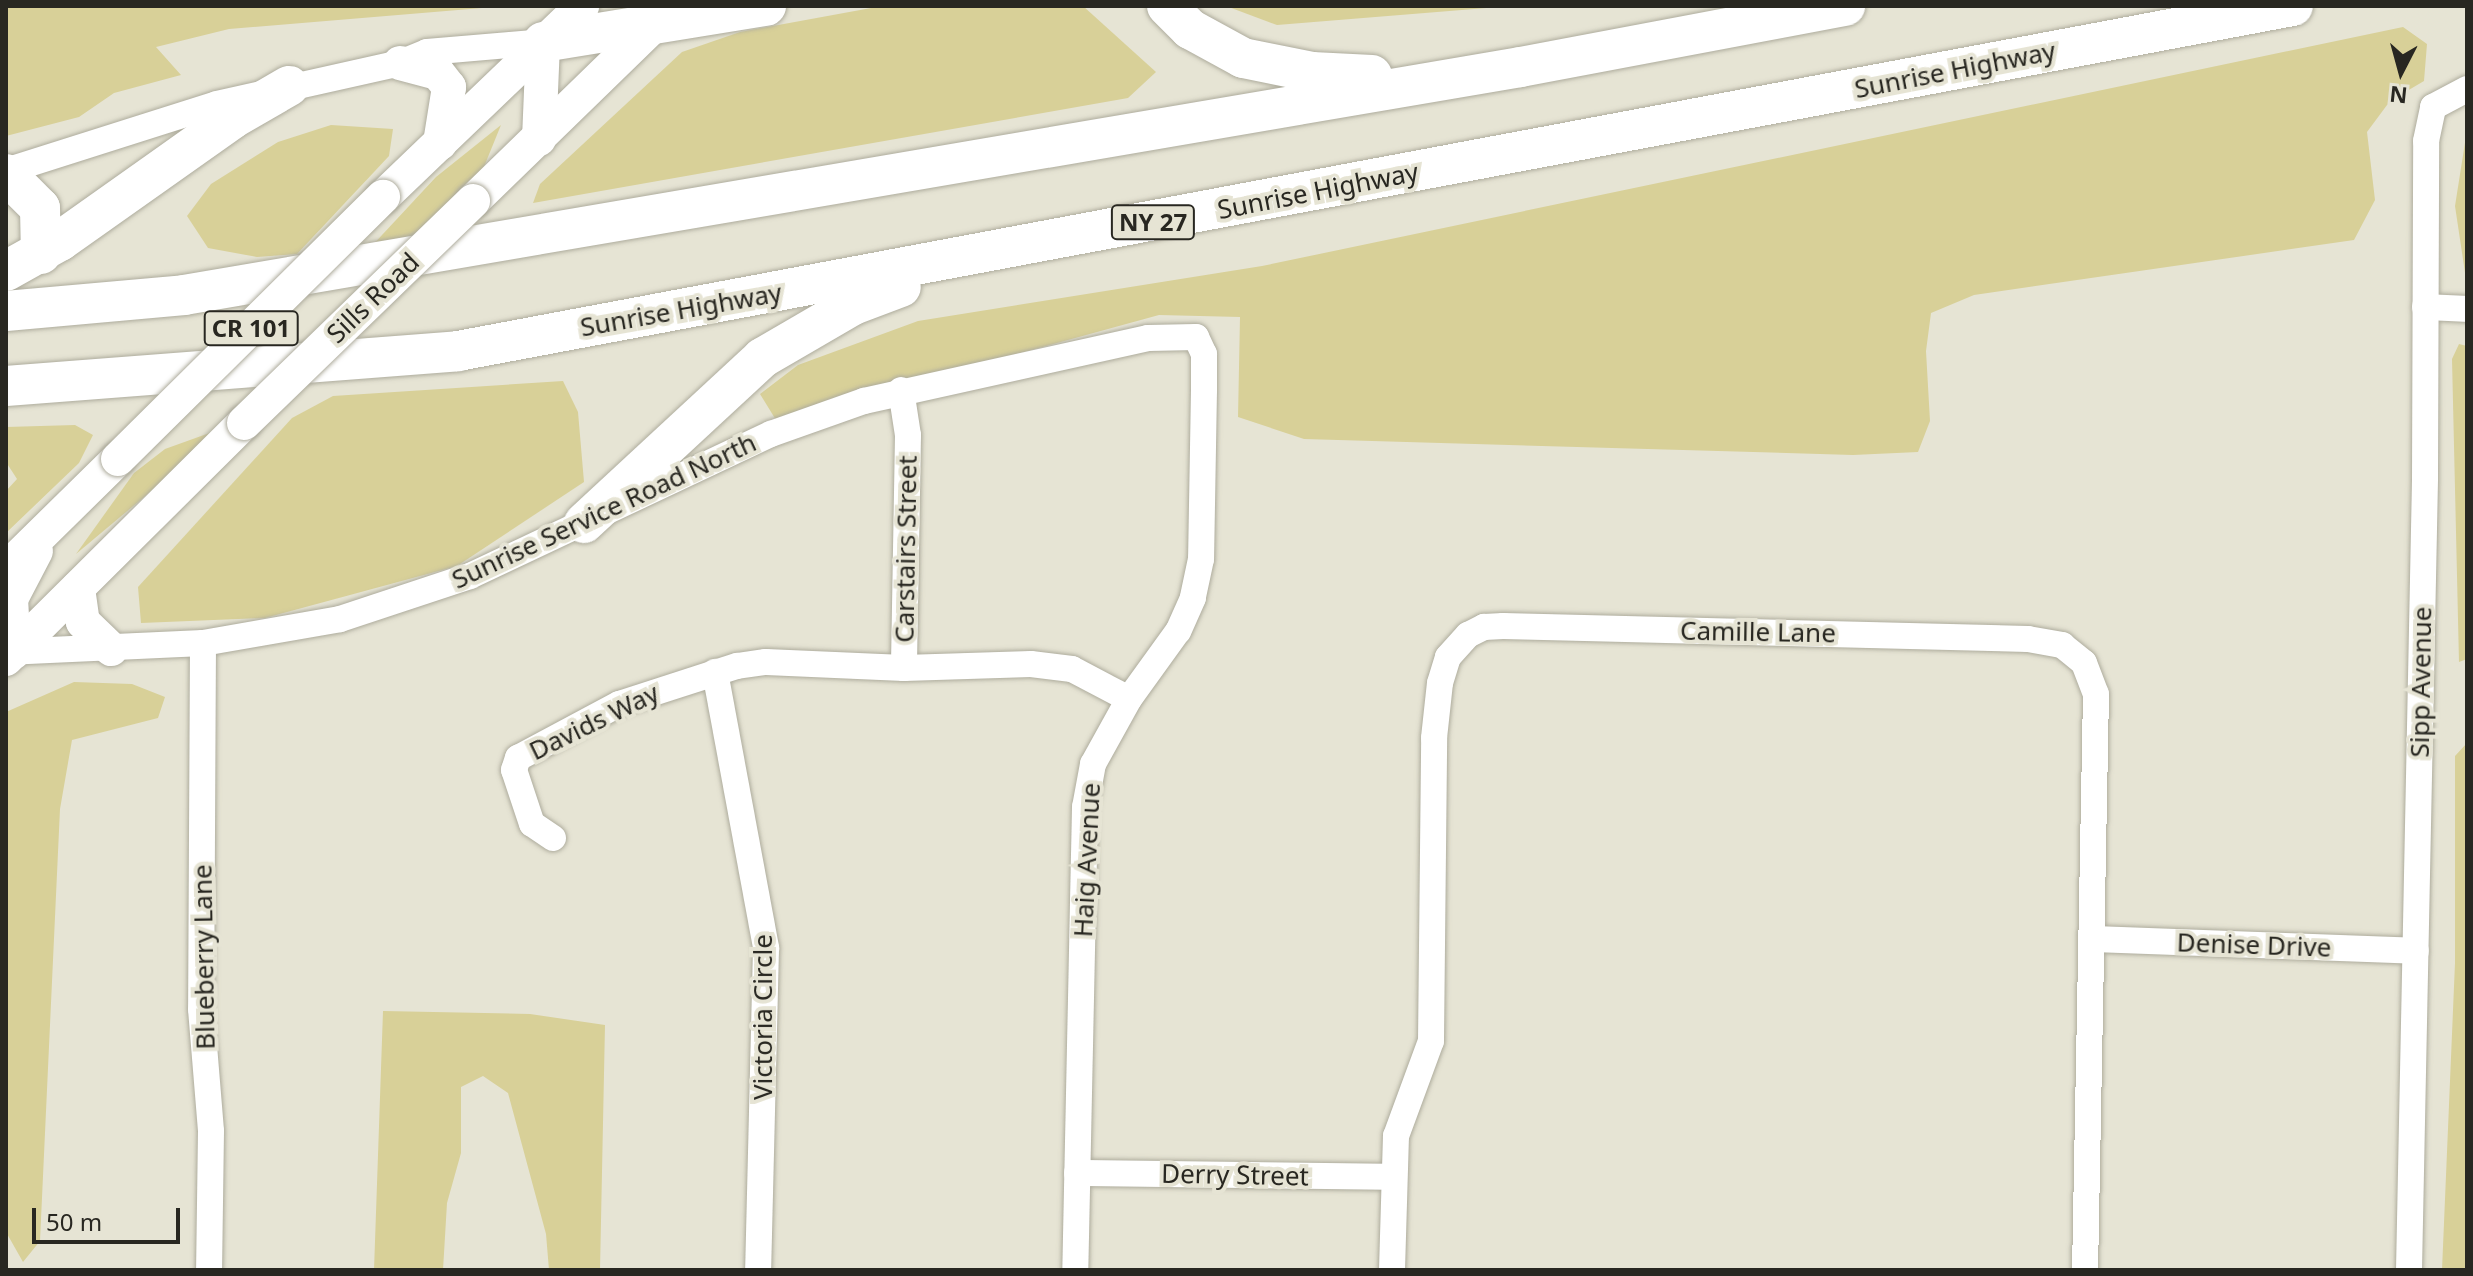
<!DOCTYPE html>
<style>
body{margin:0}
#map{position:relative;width:2473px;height:1276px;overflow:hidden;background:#e6e4d4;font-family:"Noto Sans",sans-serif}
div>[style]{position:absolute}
.green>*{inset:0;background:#d8d098}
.roads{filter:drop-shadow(0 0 2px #aeac9d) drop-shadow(0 0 2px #aeac9d)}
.minor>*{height:26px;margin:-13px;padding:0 13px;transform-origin:13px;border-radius:13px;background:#fff}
.major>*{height:34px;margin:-17px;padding:0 17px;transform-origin:17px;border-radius:17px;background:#fff}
.highway>*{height:40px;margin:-20px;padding:0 20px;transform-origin:20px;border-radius:20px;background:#fff}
.bridges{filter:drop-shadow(0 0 2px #aeac9d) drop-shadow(0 0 2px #aeac9d)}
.major-bridge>*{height:34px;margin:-17px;padding:0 17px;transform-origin:17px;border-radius:17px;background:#fff}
span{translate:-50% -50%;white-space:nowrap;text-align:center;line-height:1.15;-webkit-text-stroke:8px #e6e4d4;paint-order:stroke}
.shield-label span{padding:2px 6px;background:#e6e4d4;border:2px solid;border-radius:6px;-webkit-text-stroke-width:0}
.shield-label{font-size:24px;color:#282721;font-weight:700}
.street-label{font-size:26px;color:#282721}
.frame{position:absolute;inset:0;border:8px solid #282721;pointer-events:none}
.north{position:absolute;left:2361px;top:32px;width:80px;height:80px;-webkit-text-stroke:6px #e6e4d4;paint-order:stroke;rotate:186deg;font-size:22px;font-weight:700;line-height:32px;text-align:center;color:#282721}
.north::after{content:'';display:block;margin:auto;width:28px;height:36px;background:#282721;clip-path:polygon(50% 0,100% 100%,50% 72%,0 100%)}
.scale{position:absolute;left:32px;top:1208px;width:148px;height:36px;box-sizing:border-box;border:4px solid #282721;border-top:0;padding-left:10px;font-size:24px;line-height:28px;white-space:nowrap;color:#282721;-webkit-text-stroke:6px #e6e4d4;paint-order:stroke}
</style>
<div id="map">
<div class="green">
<i style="clip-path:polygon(6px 6px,506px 6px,229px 29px,156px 47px,181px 75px,114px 93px,79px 117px,6px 136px)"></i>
<i style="clip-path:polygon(882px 6px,1083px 6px,1156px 72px,1128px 98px,533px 203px,540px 184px,682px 52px,740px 32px)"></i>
<i style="clip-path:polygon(1226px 6px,1511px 6px,1277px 25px)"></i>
<i style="clip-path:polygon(2403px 27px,2427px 44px,2424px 81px,2390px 101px,2367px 132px,2375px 200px,2354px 240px,1974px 295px,1931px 313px,1926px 351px,1930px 421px,1918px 452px,1853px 455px,1304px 439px,1238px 417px,1240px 317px,1159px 315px,776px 420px,760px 394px,798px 365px,918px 321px,1262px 266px)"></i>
<i style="clip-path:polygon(331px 125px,393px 129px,389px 156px,297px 254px,257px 257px,208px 248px,187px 216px,211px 184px,278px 142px)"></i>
<i style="clip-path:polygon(501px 125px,479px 179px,415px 237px,369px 249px,436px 177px)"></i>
<i style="clip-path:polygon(2467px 130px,2467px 286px,2455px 206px)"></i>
<i style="clip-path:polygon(2459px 344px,2467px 346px,2467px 659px,2459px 662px,2452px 359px)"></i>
<i style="clip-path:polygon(563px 381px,578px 412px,584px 482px,457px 566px,265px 618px,141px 623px,138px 587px,292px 418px,333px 396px)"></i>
<i style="clip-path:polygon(75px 425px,93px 435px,79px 463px,6px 533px,6px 491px,17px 479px,6px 462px,6px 427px)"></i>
<i style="clip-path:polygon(215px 431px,181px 466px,76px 554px,134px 473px,165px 449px)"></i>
<i style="clip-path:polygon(74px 682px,132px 684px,165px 697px,158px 718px,72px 740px,60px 809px,40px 1241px,23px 1262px,6px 1232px,6px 712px)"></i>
<i style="clip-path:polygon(2467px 743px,2467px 1270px,2442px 1270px,2455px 963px,2455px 756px)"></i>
<i style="clip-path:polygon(383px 1011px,530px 1014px,605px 1025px,600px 1270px,549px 1270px,546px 1234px,508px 1093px,483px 1076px,461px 1087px,461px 1153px,447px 1203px,443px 1270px,374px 1270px)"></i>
</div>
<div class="roads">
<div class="minor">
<i style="left:6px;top:171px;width:221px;rotate:-17.6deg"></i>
<i style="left:217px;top:104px;width:188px;rotate:-12.6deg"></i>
<i style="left:400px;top:63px;width:29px;rotate:-22deg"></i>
<i style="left:427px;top:52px;width:116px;rotate:-4.9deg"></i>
<i style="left:2425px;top:307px;width:42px;rotate:2.7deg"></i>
<i style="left:901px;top:390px;width:46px;rotate:81.2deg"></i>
<i style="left:908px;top:435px;width:233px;rotate:91deg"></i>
<i style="left:203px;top:643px;width:366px;rotate:90.3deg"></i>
<i style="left:201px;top:1009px;width:122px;rotate:85.3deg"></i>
<i style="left:211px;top:1131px;width:139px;rotate:90.8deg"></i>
<i style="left:6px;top:652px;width:197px;rotate:-2.6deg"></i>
<i style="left:203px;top:643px;width:139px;rotate:-9.9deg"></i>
<i style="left:340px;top:619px;width:137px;rotate:-18.3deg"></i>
<i style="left:470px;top:576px;width:333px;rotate:-25.3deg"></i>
<i style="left:771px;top:434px;width:99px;rotate:-19.5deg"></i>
<i style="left:864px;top:401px;width:291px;rotate:-12.5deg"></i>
<i style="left:1148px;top:338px;width:48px;rotate:-1.2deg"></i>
<i style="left:1196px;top:337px;width:19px;rotate:65deg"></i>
<i style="left:1204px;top:354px;width:36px;rotate:90deg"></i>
<i style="left:1204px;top:390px;width:169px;rotate:91deg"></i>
<i style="left:1201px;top:559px;width:40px;rotate:102deg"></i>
<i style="left:1193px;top:598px;width:36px;rotate:114deg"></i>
<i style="left:1178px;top:631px;width:84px;rotate:125.8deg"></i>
<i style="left:1129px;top:699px;width:74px;rotate:119deg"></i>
<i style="left:1093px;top:764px;width:44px;rotate:100.5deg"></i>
<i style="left:1085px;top:807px;width:463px;rotate:91.2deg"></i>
<i style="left:715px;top:672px;width:281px;rotate:79.5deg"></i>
<i style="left:766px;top:948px;width:322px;rotate:91.4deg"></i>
<i style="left:553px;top:838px;width:25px;rotate:-146deg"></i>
<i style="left:532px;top:824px;width:57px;rotate:-108.4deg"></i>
<i style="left:514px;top:770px;width:13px;rotate:-72deg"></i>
<i style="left:518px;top:758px;width:115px;rotate:-28.1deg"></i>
<i style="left:619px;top:704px;width:124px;rotate:-17.9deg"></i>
<i style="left:737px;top:666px;width:29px;rotate:-8deg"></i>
<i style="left:766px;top:662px;width:138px;rotate:2.5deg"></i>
<i style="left:904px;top:668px;width:127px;rotate:-1.8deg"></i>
<i style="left:1031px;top:664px;width:41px;rotate:7deg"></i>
<i style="left:1072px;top:669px;width:64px;rotate:27.8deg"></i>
<i style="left:2093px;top:939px;width:323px;rotate:2.1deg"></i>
<i style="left:1077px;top:1173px;width:316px;rotate:0.7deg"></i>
<i style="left:1392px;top:1270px;width:134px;rotate:-88.3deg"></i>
<i style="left:1396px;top:1136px;width:101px;rotate:-69.8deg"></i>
<i style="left:1431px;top:1041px;width:303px;rotate:-89.4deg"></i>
<i style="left:1434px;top:738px;width:55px;rotate:-83.8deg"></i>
<i style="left:1440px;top:683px;width:27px;rotate:-73deg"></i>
<i style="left:1448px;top:657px;width:30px;rotate:-48deg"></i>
<i style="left:1468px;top:635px;width:18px;rotate:-27deg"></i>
<i style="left:1484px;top:627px;width:19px;rotate:-3deg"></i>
<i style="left:1503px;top:626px;width:525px;rotate:1.42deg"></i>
<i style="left:2028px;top:639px;width:35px;rotate:10deg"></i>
<i style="left:2062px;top:645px;width:28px;rotate:39deg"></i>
<i style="left:2084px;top:663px;width:33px;rotate:69deg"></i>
<i style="left:2096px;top:694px;width:576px;rotate:91.09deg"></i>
<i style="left:2409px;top:1270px;width:792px;rotate:-88.84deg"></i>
<i style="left:2425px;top:478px;width:337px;rotate:-89.8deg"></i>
<i style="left:2426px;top:141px;width:35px;rotate:-78deg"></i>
<i style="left:2433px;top:107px;width:38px;rotate:-28deg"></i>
</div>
<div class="major">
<i style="left:400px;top:63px;width:39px;rotate:15deg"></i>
<i style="left:438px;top:73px;width:18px;rotate:52deg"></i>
<i style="left:449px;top:87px;width:57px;rotate:99.1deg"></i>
<i style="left:539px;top:139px;width:97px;rotate:-87.6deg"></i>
<i style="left:383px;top:197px;width:276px;rotate:-43.8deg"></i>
<i style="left:473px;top:201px;width:264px;rotate:-44.2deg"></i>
<i style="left:6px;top:569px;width:157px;rotate:-44.5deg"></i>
<i style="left:78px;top:588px;width:34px;rotate:82deg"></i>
<i style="left:83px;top:622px;width:39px;rotate:44deg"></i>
<i style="left:14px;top:652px;width:53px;rotate:-93.2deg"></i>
<i style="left:11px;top:599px;width:54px;rotate:-62.5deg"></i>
<i style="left:6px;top:659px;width:335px;rotate:-44.8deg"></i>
</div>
<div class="highway">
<i style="left:1167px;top:6px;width:33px;rotate:45deg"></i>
<i style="left:1190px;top:29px;width:60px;rotate:28.7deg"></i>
<i style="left:1243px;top:58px;width:70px;rotate:11.5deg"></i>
<i style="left:1312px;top:72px;width:60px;rotate:2.9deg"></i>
<i style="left:543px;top:42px;width:226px;rotate:-9.2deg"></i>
<i style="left:6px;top:174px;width:48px;rotate:45deg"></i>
<i style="left:40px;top:208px;width:46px;rotate:88.8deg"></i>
<i style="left:6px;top:271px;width:62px;rotate:-29.1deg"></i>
<i style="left:60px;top:241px;width:211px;rotate:-35.3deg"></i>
<i style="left:232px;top:119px;width:66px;rotate:-30.1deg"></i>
<i style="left:6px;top:311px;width:179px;rotate:-5.1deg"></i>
<i style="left:184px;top:295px;width:1356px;rotate:-9.68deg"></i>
<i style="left:1521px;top:67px;width:330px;rotate:-10.7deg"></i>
<i style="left:6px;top:386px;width:453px;rotate:-4.4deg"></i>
<i style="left:458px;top:351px;width:1867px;rotate:-10.65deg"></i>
<i style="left:584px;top:523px;width:243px;rotate:-42.8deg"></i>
<i style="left:762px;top:358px;width:105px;rotate:-30.2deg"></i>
<i style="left:853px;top:305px;width:51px;rotate:-20.6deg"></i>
</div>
</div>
<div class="bridges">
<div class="major-bridge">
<i style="left:244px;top:423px;width:319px;rotate:-44.1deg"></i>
<i style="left:118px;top:459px;width:373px;rotate:-44.7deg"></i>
</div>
</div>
<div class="shield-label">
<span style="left:1153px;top:222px">NY 27</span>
<span style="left:251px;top:328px">CR 101</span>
</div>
<div class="street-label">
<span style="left:1955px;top:70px;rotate:-11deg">Sunrise Highway</span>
<span style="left:1318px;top:191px;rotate:-11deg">Sunrise Highway</span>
<span style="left:373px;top:298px;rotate:-44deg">Sills Road</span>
<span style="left:681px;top:310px;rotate:-10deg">Sunrise Highway</span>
<span style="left:604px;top:511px;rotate:-25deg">Sunrise Service Road North</span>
<span style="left:906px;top:549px;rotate:-89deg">Carstairs Street</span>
<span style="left:1758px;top:632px;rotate:1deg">Camille Lane</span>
<span style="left:2421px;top:682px;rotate:-89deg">Sipp Avenue</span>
<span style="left:594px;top:722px;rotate:-26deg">Davids Way</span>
<span style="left:1087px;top:860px;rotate:-87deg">Haig Avenue</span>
<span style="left:2254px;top:945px;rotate:2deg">Denise Drive</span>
<span style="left:204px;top:957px;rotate:-91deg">Blueberry Lane</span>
<span style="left:763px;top:1017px;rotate:-90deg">Victoria Circle</span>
<span style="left:1235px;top:1175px;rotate:1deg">Derry Street</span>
</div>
<div class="frame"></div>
<div class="north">N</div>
<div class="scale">50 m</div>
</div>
